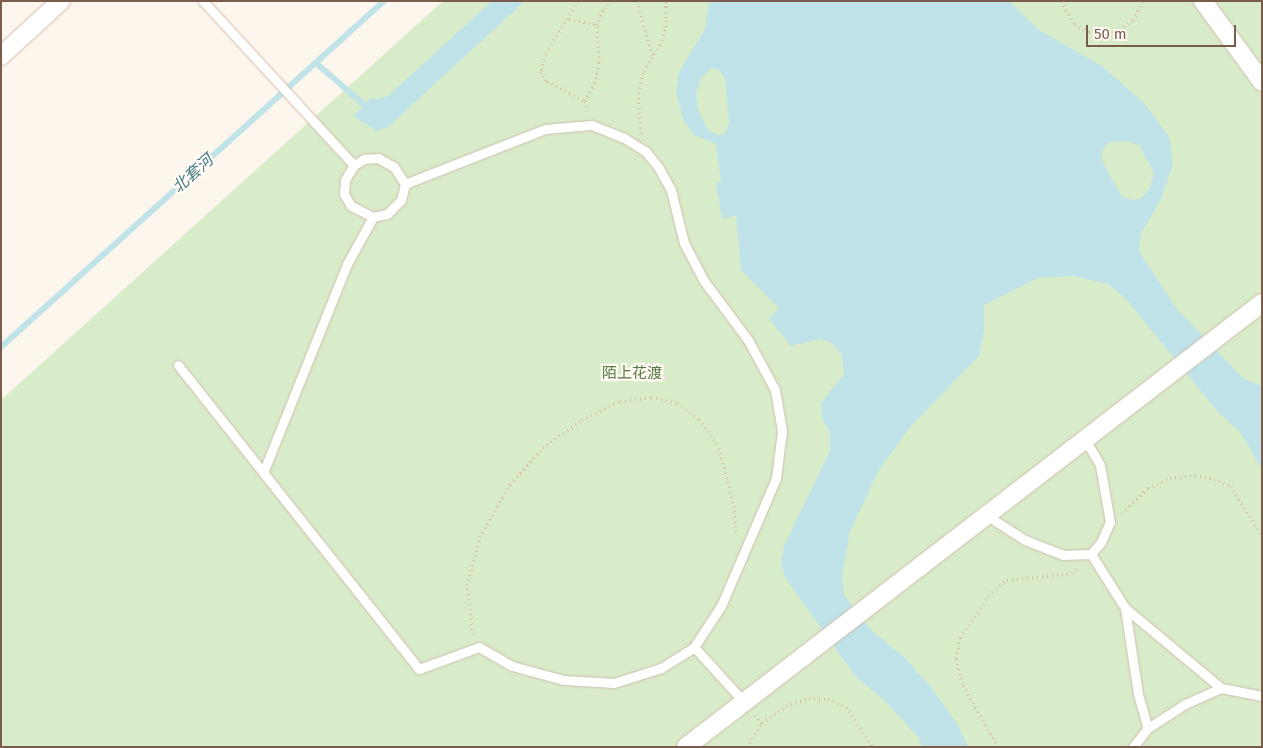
<!DOCTYPE html>
<meta charset="utf-8">
<style>
body{margin:0}
#map{position:relative;width:1263px;height:748px;overflow:hidden;background:#fdf6ec;font-family:"Fira Sans","Noto Sans SC",sans-serif}
div>[style]{position:absolute}
.green>*{inset:0;background:#d8ecc9}
.water>*{inset:0;background:#bfe3e8}
.stream>*{height:6px;margin:-3px;padding:0 3px;transform-origin:3px;border-radius:3px;background:#bfe3e8}
.path>*{height:3px;margin-top:-1.5px;transform-origin:0;background:repeating-linear-gradient(90deg,#d9b8a5 0 1px,transparent 0 5px)}
.roads{filter:drop-shadow(0 0 1px #d1beb0) drop-shadow(0 0 1px #d1beb0)}
.service>*{height:9px;margin:-4.5px;padding:0 4.5px;transform-origin:4.5px;border-radius:4.5px;background:#fff}
.minor>*{height:18px;margin:-9px;padding:0 9px;transform-origin:9px;border-radius:9px;background:#fff}
span{translate:-50% -50%;white-space:nowrap;text-align:center;line-height:1.15;-webkit-text-stroke:4.5px #fffaf3;paint-order:stroke}
.park-label{font-size:15px;color:#537a41}
.water-label{font-size:16px;color:#437c86;font-style:italic}
.frame{position:absolute;inset:0;border:2px solid #7a5c4d;pointer-events:none}
.scale{position:absolute;left:1086px;top:25px;width:150px;height:22px;box-sizing:border-box;border:2px solid #7a5c4d;border-top:0;padding-left:6px;font-size:15px;line-height:18px;white-space:nowrap;color:#7a5c4d;-webkit-text-stroke:4px #fffaf3;paint-order:stroke}
</style>
<div id="map">
<div class="green">
<i style="clip-path:polygon(443px 1px,1262px 1px,1262px 747px,1px 747px,1px 400px)"></i>
</div>
<div class="water">
<i style="clip-path:polygon(492px 1px,525px 1px,388px 127px,376px 131px,353px 116px,371px 98px,378px 99px,388px 96px)"></i>
<i style="clip-path:polygon(evenodd,709px 1px,1009px 1px,1039px 30px,1102px 66px,1144px 103px,1169px 137px,1173px 164px,1160px 201px,1141px 233px,1139px 251px,1177px 309px,1244px 379px,1262px 386px,1262px 470px,1241px 433px,1218px 412px,1126px 299px,1108px 284px,1073px 276px,1038px 278px,984px 305px,984px 331px,979px 356px,910px 427px,879px 470px,850px 531px,842px 577px,844px 595px,870px 629px,904px 657px,931px 687px,959px 727px,968px 747px,922px 747px,919px 738px,884px 700px,855px 676px,785px 577px,781px 563px,784px 546px,830px 451px,830px 432px,822px 419px,821px 403px,844px 374px,842px 355px,832px 343px,820px 339px,791px 346px,769px 319px,779px 308px,741px 270px,736px 216px,722px 219px,716px 183px,721px 181px,716px 144px,694px 135px,683px 119px,676px 92px,679px 72px,705px 29px,709px 1px,712px 68px,719px 70px,725px 78px,729px 124px,724px 134px,718px 135px,708px 130px,698px 110px,696px 92px,702px 77px,712px 68px,709px 1px,1125px 141px,1139px 145px,1154px 173px,1150px 187px,1142px 198px,1134px 200px,1122px 197px,1102px 161px,1102px 150px,1109px 142px,1125px 141px)"></i>
</div>
<div class="stream">
<i style="left:316px;top:63px;width:72px;rotate:41deg"></i>
<i style="left:1px;top:347px;width:516px;rotate:-42.09deg"></i>
</div>
<div class="path">
<i style="left:578px;top:1px;width:62px;rotate:121.9deg"></i>
<i style="left:545px;top:54px;width:17px;rotate:103deg"></i>
<i style="left:541px;top:71px;width:12px;rotate:59deg"></i>
<i style="left:547px;top:81px;width:43px;rotate:27.8deg"></i>
<i style="left:585px;top:101px;width:10px;rotate:73deg"></i>
<i style="left:637px;top:1px;width:58px;rotate:74.1deg"></i>
<i style="left:1061px;top:1px;width:27px;rotate:59deg"></i>
<i style="left:1075px;top:24px;width:16px;rotate:30deg"></i>
<i style="left:1089px;top:32px;width:16px;rotate:4deg"></i>
<i style="left:1105px;top:33px;width:15px;rotate:-11deg"></i>
<i style="left:1120px;top:30px;width:16px;rotate:-38deg"></i>
<i style="left:1133px;top:20px;width:21px;rotate:-62deg"></i>
<i style="left:569px;top:19px;width:29px;rotate:12deg"></i>
<i style="left:585px;top:101px;width:21px;rotate:-61deg"></i>
<i style="left:595px;top:83px;width:21px;rotate:-79deg"></i>
<i style="left:599px;top:62px;width:37px;rotate:-93deg"></i>
<i style="left:597px;top:25px;width:18px;rotate:-68deg"></i>
<i style="left:604px;top:8px;width:11px;rotate:-38deg"></i>
<i style="left:641px;top:133px;width:40px;rotate:-94.3deg"></i>
<i style="left:638px;top:93px;width:23px;rotate:-75deg"></i>
<i style="left:644px;top:71px;width:31px;rotate:-58deg"></i>
<i style="left:660px;top:45px;width:19px;rotate:-72deg"></i>
<i style="left:666px;top:27px;width:26px;rotate:-90deg"></i>
<i style="left:1122px;top:513px;width:36px;rotate:-44deg"></i>
<i style="left:1148px;top:488px;width:24px;rotate:-24deg"></i>
<i style="left:1170px;top:478px;width:25px;rotate:-7deg"></i>
<i style="left:1195px;top:475px;width:19px;rotate:12deg"></i>
<i style="left:1214px;top:479px;width:18px;rotate:22deg"></i>
<i style="left:1231px;top:486px;width:59px;rotate:58.2deg"></i>
<i style="left:473px;top:634px;width:49px;rotate:-97deg"></i>
<i style="left:467px;top:585px;width:50px;rotate:-74.8deg"></i>
<i style="left:480px;top:537px;width:61px;rotate:-60.5deg"></i>
<i style="left:510px;top:484px;width:49px;rotate:-47.5deg"></i>
<i style="left:543px;top:448px;width:48px;rotate:-35.7deg"></i>
<i style="left:582px;top:420px;width:42px;rotate:-26.6deg"></i>
<i style="left:620px;top:401px;width:31px;rotate:-7deg"></i>
<i style="left:651px;top:397px;width:28px;rotate:13deg"></i>
<i style="left:678px;top:403px;width:26px;rotate:37deg"></i>
<i style="left:699px;top:419px;width:35px;rotate:55deg"></i>
<i style="left:719px;top:448px;width:60px;rotate:75.5deg"></i>
<i style="left:734px;top:506px;width:26px;rotate:86deg"></i>
<i style="left:762px;top:723px;width:29px;rotate:-35deg"></i>
<i style="left:786px;top:706px;width:24px;rotate:-19deg"></i>
<i style="left:809px;top:698px;width:19px;rotate:3deg"></i>
<i style="left:828px;top:699px;width:20px;rotate:24deg"></i>
<i style="left:846px;top:707px;width:48px;rotate:56deg"></i>
<i style="left:747px;top:747px;width:28px;rotate:-58deg"></i>
<i style="left:762px;top:723px;width:11px;rotate:-131deg"></i>
<i style="left:998px;top:747px;width:73px;rotate:-119.7deg"></i>
<i style="left:962px;top:684px;width:27px;rotate:-103deg"></i>
<i style="left:956px;top:658px;width:21px;rotate:-79deg"></i>
<i style="left:960px;top:637px;width:55px;rotate:-54.6deg"></i>
<i style="left:992px;top:592px;width:19px;rotate:-39deg"></i>
<i style="left:1007px;top:580px;width:65px;rotate:-6.1deg"></i>
<i style="left:1072px;top:573px;width:6px;rotate:-51deg"></i>
</div>
<div class="roads">
<div class="service">
<i style="left:203px;top:1px;width:223px;rotate:47.4deg"></i>
<i style="left:373px;top:217px;width:25px;rotate:-153deg"></i>
<i style="left:351px;top:206px;width:14px;rotate:-120deg"></i>
<i style="left:344px;top:194px;width:14px;rotate:-86deg"></i>
<i style="left:345px;top:180px;width:17px;rotate:-59deg"></i>
<i style="left:354px;top:165px;width:12px;rotate:-31deg"></i>
<i style="left:364px;top:159px;width:14px;rotate:-4deg"></i>
<i style="left:378px;top:158px;width:18px;rotate:29deg"></i>
<i style="left:394px;top:167px;width:20px;rotate:57deg"></i>
<i style="left:178px;top:365px;width:388px;rotate:51.6deg"></i>
<i style="left:419px;top:669px;width:64px;rotate:-20.1deg"></i>
<i style="left:479px;top:647px;width:38px;rotate:30deg"></i>
<i style="left:512px;top:666px;width:54px;rotate:15.1deg"></i>
<i style="left:564px;top:680px;width:50px;rotate:3.4deg"></i>
<i style="left:614px;top:683px;width:49px;rotate:-17.7deg"></i>
<i style="left:661px;top:668px;width:39px;rotate:-32deg"></i>
<i style="left:694px;top:647px;width:49px;rotate:-56.6deg"></i>
<i style="left:721px;top:606px;width:139px;rotate:-66.7deg"></i>
<i style="left:776px;top:478px;width:47px;rotate:-82.7deg"></i>
<i style="left:782px;top:431px;width:42px;rotate:-99.7deg"></i>
<i style="left:775px;top:390px;width:57px;rotate:-118.4deg"></i>
<i style="left:748px;top:340px;width:74px;rotate:-126.7deg"></i>
<i style="left:704px;top:281px;width:43px;rotate:-117.8deg"></i>
<i style="left:684px;top:243px;width:55px;rotate:-103.8deg"></i>
<i style="left:671px;top:190px;width:25px;rotate:-119deg"></i>
<i style="left:659px;top:168px;width:22px;rotate:-129deg"></i>
<i style="left:645px;top:151px;width:25px;rotate:-148deg"></i>
<i style="left:624px;top:138px;width:35px;rotate:-158deg"></i>
<i style="left:591px;top:125px;width:46px;rotate:175deg"></i>
<i style="left:545px;top:129px;width:150px;rotate:158.6deg"></i>
<i style="left:405px;top:184px;width:16px;rotate:104deg"></i>
<i style="left:401px;top:200px;width:20px;rotate:135deg"></i>
<i style="left:387px;top:214px;width:14px;rotate:168deg"></i>
<i style="left:373px;top:217px;width:54px;rotate:119deg"></i>
<i style="left:347px;top:264px;width:222px;rotate:111.9deg"></i>
<i style="left:986px;top:515px;width:46px;rotate:32.7deg"></i>
<i style="left:1025px;top:540px;width:41px;rotate:21.5deg"></i>
<i style="left:1063px;top:555px;width:28px;rotate:-2deg"></i>
<i style="left:1091px;top:554px;width:16px;rotate:-50deg"></i>
<i style="left:1101px;top:542px;width:22px;rotate:-66deg"></i>
<i style="left:1110px;top:522px;width:58px;rotate:-100deg"></i>
<i style="left:1100px;top:465px;width:30px;rotate:-120deg"></i>
<i style="left:1091px;top:554px;width:64px;rotate:57.8deg"></i>
<i style="left:1125px;top:608px;width:87px;rotate:81.4deg"></i>
<i style="left:1138px;top:694px;width:35px;rotate:74deg"></i>
<i style="left:1125px;top:608px;width:125px;rotate:39.8deg"></i>
<i style="left:694px;top:647px;width:74px;rotate:47.7deg"></i>
<i style="left:1133px;top:747px;width:24px;rotate:-52deg"></i>
<i style="left:1148px;top:728px;width:44px;rotate:-33deg"></i>
<i style="left:1185px;top:704px;width:39px;rotate:-24deg"></i>
<i style="left:1221px;top:688px;width:42px;rotate:11deg"></i>
</div>
<div class="minor">
<i style="left:1203px;top:1px;width:100px;rotate:53.9deg"></i>
<i style="left:1px;top:56px;width:81px;rotate:-42.5deg"></i>
<i style="left:686px;top:747px;width:727px;rotate:-37.63deg"></i>
</div>
</div>
<div class="park-label">
<span style="left:632px;top:374px">陌上花渡</span>
</div>
<div class="water-label">
<span style="left:193px;top:174px;rotate:-42deg">北套河</span>
</div>
<div class="frame"></div>
<div class="scale">50 m</div>
</div>
